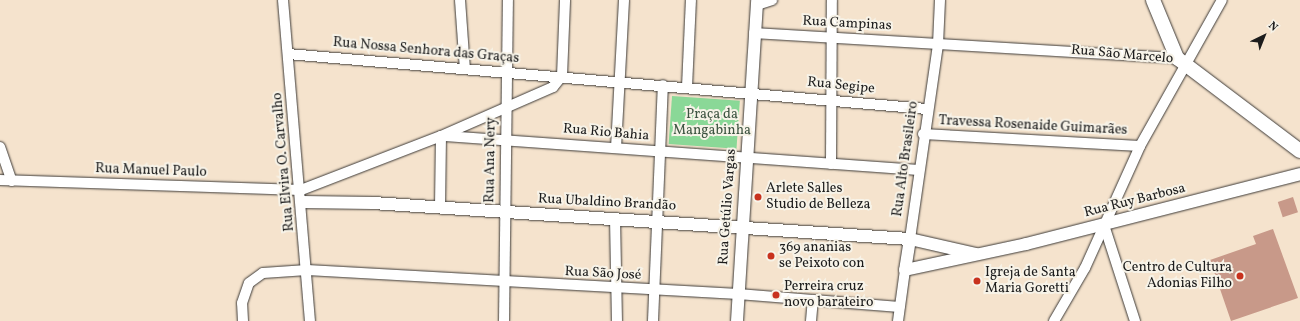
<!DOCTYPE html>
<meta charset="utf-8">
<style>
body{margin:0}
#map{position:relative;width:1300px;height:321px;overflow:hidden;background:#f5e3cd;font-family:Vollkorn,serif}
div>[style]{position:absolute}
.green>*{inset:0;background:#8ad897;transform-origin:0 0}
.building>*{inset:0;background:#c89989;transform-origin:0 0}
.roads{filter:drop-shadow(0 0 1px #3d3a37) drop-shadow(0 0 1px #3d3a37)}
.minor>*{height:10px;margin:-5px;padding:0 5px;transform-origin:5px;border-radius:5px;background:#fff}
.tertiary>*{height:12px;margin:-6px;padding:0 6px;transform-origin:6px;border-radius:6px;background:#fff}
.secondary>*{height:14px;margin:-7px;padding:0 7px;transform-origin:7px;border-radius:7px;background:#fff}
.dots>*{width:11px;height:11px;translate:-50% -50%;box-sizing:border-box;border:2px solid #f7f3e8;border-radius:50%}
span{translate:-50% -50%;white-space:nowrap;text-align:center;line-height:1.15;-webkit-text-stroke:4px #f7f3e8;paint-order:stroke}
.street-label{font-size:14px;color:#1c1c1c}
.park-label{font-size:14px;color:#3d5441}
.poi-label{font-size:14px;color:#1c1c1c}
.left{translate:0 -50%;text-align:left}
.right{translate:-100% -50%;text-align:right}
.north{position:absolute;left:1244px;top:16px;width:40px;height:40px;-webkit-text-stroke:3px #f7f3e8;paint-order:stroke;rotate:43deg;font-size:11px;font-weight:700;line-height:16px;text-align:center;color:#1c1c1c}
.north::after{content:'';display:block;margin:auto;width:14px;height:18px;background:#1c1c1c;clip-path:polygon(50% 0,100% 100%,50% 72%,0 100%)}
</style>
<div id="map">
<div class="green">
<i style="left:672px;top:96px;width:68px;height:48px;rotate:4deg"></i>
</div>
<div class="building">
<i style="left:1293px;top:197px;width:16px;height:16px;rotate:72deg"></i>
<i style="clip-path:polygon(1273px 229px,1298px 298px,1231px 321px,1210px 260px,1256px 244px,1253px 236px)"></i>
</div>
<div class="roads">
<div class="minor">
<i style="left:283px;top:0;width:322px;rotate:85.2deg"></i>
<i style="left:460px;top:0;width:69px;rotate:85.9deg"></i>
<i style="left:757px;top:5px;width:16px;rotate:-18deg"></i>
<i style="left:754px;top:33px;width:424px;rotate:3.4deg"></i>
<i style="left:288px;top:54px;width:641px;rotate:4.92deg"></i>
<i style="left:687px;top:87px;width:87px;rotate:-87.4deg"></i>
<i style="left:923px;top:134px;width:217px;rotate:3.2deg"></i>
<i style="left:445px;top:136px;width:475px;rotate:4.1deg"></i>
<i style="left:0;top:147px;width:36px;rotate:71deg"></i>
<i style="left:616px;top:148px;width:148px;rotate:-86.9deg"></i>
<i style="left:831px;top:164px;width:164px;rotate:-89.7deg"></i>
<i style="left:0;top:180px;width:301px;rotate:1.9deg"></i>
<i style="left:301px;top:190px;width:150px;rotate:-21.1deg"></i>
<i style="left:441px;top:136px;width:122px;rotate:-23.6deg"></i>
<i style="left:553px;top:87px;width:14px;rotate:-51deg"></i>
<i style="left:562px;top:76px;width:76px;rotate:-87.7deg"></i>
<i style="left:440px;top:207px;width:71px;rotate:-89.2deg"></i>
<i style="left:615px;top:218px;width:103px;rotate:88.9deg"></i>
<i style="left:1104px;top:225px;width:101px;rotate:72.1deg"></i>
<i style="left:910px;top:239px;width:197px;rotate:-81.8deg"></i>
<i style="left:938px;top:44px;width:44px;rotate:-87.4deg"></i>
<i style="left:243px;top:321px;width:18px;rotate:-93deg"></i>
<i style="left:242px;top:303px;width:21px;rotate:-71deg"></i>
<i style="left:249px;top:283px;width:17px;rotate:-36deg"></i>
<i style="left:263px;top:273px;width:44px;rotate:-3.9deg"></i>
<i style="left:307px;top:270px;width:432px;rotate:3.2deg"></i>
<i style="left:738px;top:294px;width:162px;rotate:4.6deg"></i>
<i style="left:504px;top:321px;width:321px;rotate:-89.3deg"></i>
<i style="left:653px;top:321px;width:236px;rotate:-87.6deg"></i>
<i style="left:811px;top:321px;width:21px;rotate:-85deg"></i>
<i style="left:898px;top:321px;width:51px;rotate:-82.2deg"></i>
<i style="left:1054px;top:321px;width:61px;rotate:-59.7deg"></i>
<i style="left:1085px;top:268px;width:134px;rotate:-65.7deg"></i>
<i style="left:1140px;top:146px;width:167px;rotate:-60.7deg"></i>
</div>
<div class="tertiary">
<i style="left:302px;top:202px;width:71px;rotate:0.8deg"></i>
<i style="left:373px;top:203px;width:538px;rotate:3.84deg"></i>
<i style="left:910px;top:239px;width:68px;rotate:12.8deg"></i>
<i style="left:910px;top:239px;width:31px;rotate:99deg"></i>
<i style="left:905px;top:270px;width:124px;rotate:-12.1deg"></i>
<i style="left:1026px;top:244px;width:283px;rotate:-14.3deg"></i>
<i style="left:737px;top:321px;width:322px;rotate:-86.4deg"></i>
</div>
<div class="secondary">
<i style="left:1153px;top:0;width:63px;rotate:67.5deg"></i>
<i style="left:1177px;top:58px;width:154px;rotate:37.1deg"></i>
</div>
</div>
<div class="dots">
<i style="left:758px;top:197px;background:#c8321e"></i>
<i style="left:771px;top:256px;background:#c8321e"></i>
<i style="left:1240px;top:276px;background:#c8321e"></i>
<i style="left:977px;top:281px;background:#c8321e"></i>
<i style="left:776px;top:295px;background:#c8321e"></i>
</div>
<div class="street-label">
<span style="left:847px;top:24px;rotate:3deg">Rua Campinas</span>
<span style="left:426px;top:51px;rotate:5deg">Rua Nossa Senhora das Graças</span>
<span style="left:1122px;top:55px;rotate:5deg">Rua São Marcelo</span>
<span style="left:841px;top:86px;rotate:6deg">Rua Segipe</span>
<span style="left:1033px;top:126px;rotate:3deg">Travessa Rosenaide Guimarães</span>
<span style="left:606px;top:133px;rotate:5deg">Rua Rio Bahia</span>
<span style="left:906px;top:159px;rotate:-82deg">Rua Alto Brasileiro</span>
<span style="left:491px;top:160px;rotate:-89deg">Rua Ana Nery</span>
<span style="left:284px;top:162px;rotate:-95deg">Rua Elvira O. Carvalho</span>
<span style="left:151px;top:171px;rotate:2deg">Rua Manuel Paulo</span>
<span style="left:1135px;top:201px;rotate:-14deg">Rua Ruy Barbosa</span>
<span style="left:607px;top:203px;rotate:3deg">Rua Ubaldino Brandão</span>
<span style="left:728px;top:207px;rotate:-86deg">Rua Getúlio Vargas</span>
<span style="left:603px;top:274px;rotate:3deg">Rua São José</span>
</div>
<div class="park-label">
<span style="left:712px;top:123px">Praça da<br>Mangabinha</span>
</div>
<div class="poi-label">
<span class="left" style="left:766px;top:197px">Arlete Salles<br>Studio de Belleza</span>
<span class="left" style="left:779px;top:256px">369 ananias<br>se Peixoto con</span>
<span class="right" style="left:1232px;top:276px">Centro de Cultura<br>Adonias Filho</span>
<span class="left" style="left:985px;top:281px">Igreja de Santa<br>Maria Goretti</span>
<span class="left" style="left:784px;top:295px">Perreira cruz<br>novo barateiro</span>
</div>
<div class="north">N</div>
</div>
